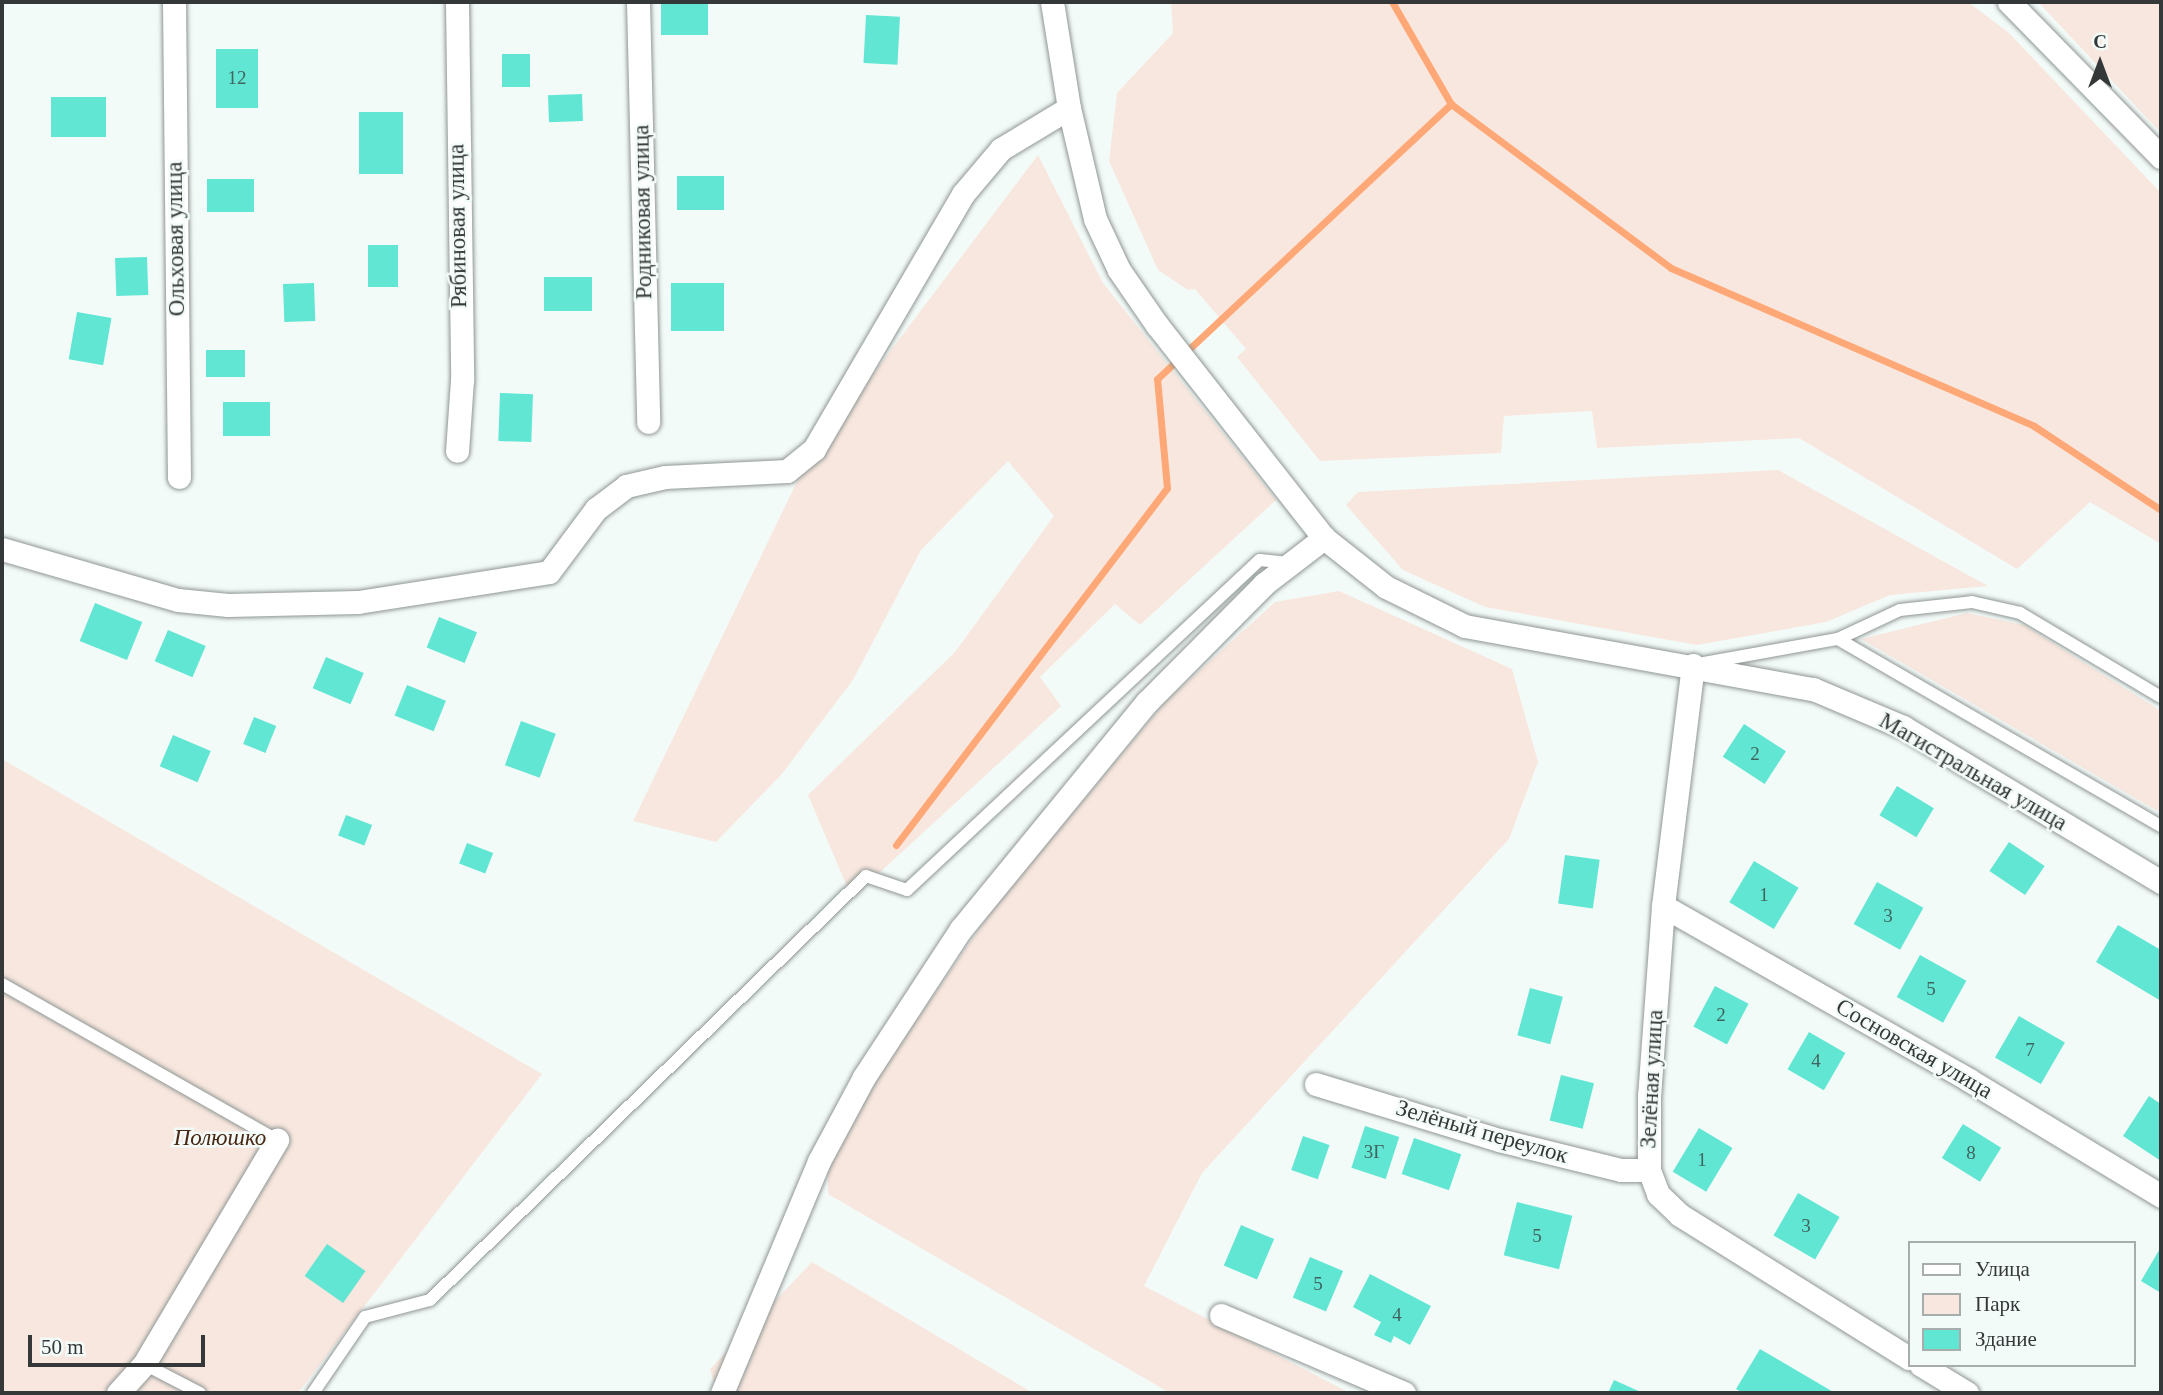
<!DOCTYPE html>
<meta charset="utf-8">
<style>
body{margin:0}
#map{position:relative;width:2163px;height:1395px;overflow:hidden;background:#f3fbf9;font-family:Georgia,serif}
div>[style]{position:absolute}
.green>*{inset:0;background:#f8e7de}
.stream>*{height:7px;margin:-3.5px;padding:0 3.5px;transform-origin:3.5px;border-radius:3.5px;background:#fda876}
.building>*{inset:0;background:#61e6d3;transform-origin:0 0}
.roads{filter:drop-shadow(0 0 2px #8f9694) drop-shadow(0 0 2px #8f9694)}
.lane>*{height:12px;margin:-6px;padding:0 6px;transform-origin:6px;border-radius:6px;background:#fff}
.street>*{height:23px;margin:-11.5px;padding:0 11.5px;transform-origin:11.5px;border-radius:11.5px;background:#fff}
span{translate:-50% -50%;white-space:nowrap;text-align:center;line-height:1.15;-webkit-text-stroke:5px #f3fbf9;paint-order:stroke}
.number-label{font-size:19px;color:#40645f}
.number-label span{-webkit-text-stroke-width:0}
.street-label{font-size:23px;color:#353838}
.park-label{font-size:23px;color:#492713;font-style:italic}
.frame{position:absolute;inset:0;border:4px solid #353838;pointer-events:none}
.legend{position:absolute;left:1908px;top:1241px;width:228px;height:126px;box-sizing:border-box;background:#f3fbf9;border:2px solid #a7adac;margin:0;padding:9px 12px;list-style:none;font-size:21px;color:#353838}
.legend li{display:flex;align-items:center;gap:14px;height:35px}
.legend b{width:35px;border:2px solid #a7adac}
.north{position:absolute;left:2065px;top:28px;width:70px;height:70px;-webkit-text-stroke:5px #f3fbf9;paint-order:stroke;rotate:0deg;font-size:19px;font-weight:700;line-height:28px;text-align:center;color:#353838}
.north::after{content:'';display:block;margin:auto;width:24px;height:32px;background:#353838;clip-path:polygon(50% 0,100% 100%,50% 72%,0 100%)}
.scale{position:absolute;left:28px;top:1335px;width:177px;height:32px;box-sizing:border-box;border:4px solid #353838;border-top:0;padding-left:9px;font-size:21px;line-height:24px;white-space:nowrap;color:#353838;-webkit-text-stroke:5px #f3fbf9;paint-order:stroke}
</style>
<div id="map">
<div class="green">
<i style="clip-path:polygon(1171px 2px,1968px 2px,2009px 33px,2161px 193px,2161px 544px,2090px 502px,2017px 569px,1799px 438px,1597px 448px,1592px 411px,1504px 416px,1501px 453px,1320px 461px,1237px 357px,1246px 349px,1195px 289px,1188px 290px,1158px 270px,1109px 161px,1117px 93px,1173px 33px)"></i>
<i style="clip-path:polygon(2038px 2px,2161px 2px,2161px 133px)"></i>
<i style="clip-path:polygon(1038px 155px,1103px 283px,1276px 500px,1140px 625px,1115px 604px,1040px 677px,1061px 706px,852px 898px,808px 795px,955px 652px,1054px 516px,1008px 461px,921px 550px,853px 680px,781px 775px,716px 842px,633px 821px,806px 463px)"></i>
<i style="clip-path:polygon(1778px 470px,1988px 586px,1890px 595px,1826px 622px,1697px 645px,1485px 607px,1403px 570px,1346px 505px,1358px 492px)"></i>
<i style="clip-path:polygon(1339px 591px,1512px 669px,1538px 762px,1509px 839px,1202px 1173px,1144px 1286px,1350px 1393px,1170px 1393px,828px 1194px,828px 1148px,995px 906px,1167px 700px,1275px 602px)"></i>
<i style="clip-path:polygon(1967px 613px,2024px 625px,2161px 711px,2161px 813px,1861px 639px)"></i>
<i style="clip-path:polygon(2px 759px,542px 1074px,298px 1393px,2px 1393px)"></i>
<i style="clip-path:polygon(812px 1262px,1033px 1393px,717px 1393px,710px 1369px)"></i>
</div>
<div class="stream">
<i style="left:1451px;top:104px;width:274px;rotate:36.7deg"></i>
<i style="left:1671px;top:268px;width:396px;rotate:23.5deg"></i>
<i style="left:2034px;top:426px;width:152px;rotate:33.5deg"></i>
<i style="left:896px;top:845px;width:448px;rotate:-52.8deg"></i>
<i style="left:1167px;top:488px;width:109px;rotate:-95.2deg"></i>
<i style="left:1157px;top:379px;width:403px;rotate:-43.1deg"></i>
<i style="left:1451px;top:104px;width:118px;rotate:-120deg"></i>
</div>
<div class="building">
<i style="left:661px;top:2px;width:47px;height:33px"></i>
<i style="left:866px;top:15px;width:34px;height:48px;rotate:3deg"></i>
<i style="left:216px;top:49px;width:42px;height:59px"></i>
<i style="left:502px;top:54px;width:28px;height:33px"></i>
<i style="left:582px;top:94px;width:27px;height:34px;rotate:88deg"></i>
<i style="left:106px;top:97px;width:40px;height:55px;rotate:90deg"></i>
<i style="left:359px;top:112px;width:44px;height:62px"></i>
<i style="left:677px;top:176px;width:47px;height:34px"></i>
<i style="left:207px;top:179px;width:47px;height:33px"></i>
<i style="left:368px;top:245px;width:30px;height:42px"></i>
<i style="left:147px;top:257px;width:38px;height:32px;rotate:88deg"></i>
<i style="left:544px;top:277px;width:48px;height:34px"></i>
<i style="left:314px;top:283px;width:38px;height:31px;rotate:88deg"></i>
<i style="left:671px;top:283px;width:53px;height:48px"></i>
<i style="left:77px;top:312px;width:35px;height:48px;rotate:10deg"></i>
<i style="left:206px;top:350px;width:39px;height:27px"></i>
<i style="left:500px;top:393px;width:33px;height:48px;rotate:2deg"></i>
<i style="left:223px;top:402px;width:47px;height:34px"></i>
<i style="left:95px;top:603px;width:51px;height:41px;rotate:22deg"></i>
<i style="left:439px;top:617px;width:41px;height:33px;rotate:22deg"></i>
<i style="left:168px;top:630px;width:41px;height:34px;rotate:23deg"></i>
<i style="left:326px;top:657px;width:41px;height:34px;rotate:23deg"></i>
<i style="left:407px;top:685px;width:42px;height:33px;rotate:22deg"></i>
<i style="left:254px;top:717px;width:24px;height:29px;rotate:22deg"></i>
<i style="left:521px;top:721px;width:37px;height:47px;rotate:20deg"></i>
<i style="left:1744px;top:724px;width:50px;height:39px;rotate:33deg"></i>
<i style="left:173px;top:735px;width:41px;height:34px;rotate:23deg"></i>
<i style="left:1897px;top:786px;width:43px;height:34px;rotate:31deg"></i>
<i style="left:346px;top:815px;width:28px;height:22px;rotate:21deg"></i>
<i style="left:2009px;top:842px;width:43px;height:35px;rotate:34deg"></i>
<i style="left:467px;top:843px;width:28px;height:22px;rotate:21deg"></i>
<i style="left:1565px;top:855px;width:35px;height:49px;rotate:8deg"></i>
<i style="left:1754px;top:861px;width:52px;height:48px;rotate:31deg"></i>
<i style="left:1877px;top:882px;width:53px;height:48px;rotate:29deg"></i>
<i style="clip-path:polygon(2118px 925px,2161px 950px,2161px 1001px,2096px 962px)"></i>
<i style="left:1920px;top:955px;width:53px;height:48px;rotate:29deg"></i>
<i style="left:1715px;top:986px;width:38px;height:46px;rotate:28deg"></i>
<i style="left:1530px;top:988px;width:34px;height:49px;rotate:15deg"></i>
<i style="left:2019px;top:1016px;width:53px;height:48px;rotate:30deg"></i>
<i style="left:1809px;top:1032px;width:42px;height:43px;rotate:30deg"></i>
<i style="left:1561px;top:1075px;width:34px;height:47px;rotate:14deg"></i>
<i style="clip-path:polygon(2149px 1096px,2161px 1104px,2161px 1161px,2123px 1136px)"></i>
<i style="left:1963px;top:1124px;width:45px;height:40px;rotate:32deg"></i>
<i style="left:1365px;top:1126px;width:36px;height:44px;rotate:18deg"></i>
<i style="left:1699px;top:1128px;width:39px;height:51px;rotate:31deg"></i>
<i style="left:1303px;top:1136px;width:28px;height:36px;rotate:19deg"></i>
<i style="left:1414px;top:1138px;width:50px;height:38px;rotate:19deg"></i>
<i style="left:1798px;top:1193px;width:48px;height:49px;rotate:30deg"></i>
<i style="left:1517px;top:1202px;width:57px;height:55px;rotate:14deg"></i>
<i style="left:1241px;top:1225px;width:36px;height:44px;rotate:23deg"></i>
<i style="left:327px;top:1244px;width:47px;height:39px;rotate:35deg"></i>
<i style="clip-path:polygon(2161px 1247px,2161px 1293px,2141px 1281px)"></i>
<i style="left:1310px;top:1257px;width:36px;height:44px;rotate:23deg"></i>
<i style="clip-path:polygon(1370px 1274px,1431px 1306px,1410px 1345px,1394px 1336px,1391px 1343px,1374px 1335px,1381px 1322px,1353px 1307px)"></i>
<i style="clip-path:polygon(1760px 1349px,1835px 1393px,1743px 1393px,1736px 1389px)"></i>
<i style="clip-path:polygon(1614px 1380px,1643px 1393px,1608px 1393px)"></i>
</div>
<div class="roads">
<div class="lane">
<i style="left:1838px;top:639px;width:373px;rotate:30.1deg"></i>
<i style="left:1704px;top:663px;width:136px;rotate:-10.2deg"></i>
<i style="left:1838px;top:639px;width:68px;rotate:-25.1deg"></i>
<i style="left:1900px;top:610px;width:72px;rotate:-6.3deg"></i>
<i style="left:1972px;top:602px;width:49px;rotate:12.9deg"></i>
<i style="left:2020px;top:613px;width:164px;rotate:30.8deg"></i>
<i style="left:2px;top:984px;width:316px;rotate:29.6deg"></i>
<i style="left:144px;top:1364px;width:63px;rotate:27.4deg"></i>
<i style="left:313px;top:1393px;width:92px;rotate:-55.6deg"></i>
<i style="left:365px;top:1317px;width:67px;rotate:-14.7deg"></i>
<i style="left:430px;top:1300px;width:608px;rotate:-44.2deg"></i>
<i style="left:866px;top:876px;width:43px;rotate:18.9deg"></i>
<i style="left:907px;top:890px;width:483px;rotate:-43.1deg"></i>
<i style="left:1260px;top:560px;width:31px;rotate:6deg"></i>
</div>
<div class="street">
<i style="left:174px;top:2px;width:475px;rotate:89.4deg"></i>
<i style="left:457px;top:2px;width:378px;rotate:89.2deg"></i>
<i style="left:462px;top:380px;width:71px;rotate:94deg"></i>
<i style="left:638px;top:2px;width:420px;rotate:88.6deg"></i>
<i style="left:1052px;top:2px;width:107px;rotate:80.9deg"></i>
<i style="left:1069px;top:108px;width:114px;rotate:76.8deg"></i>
<i style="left:1095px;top:219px;width:56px;rotate:64.8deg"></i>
<i style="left:1119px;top:270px;width:67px;rotate:55.4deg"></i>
<i style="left:1157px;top:325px;width:271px;rotate:51.9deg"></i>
<i style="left:1324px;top:538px;width:79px;rotate:38.3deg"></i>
<i style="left:1386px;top:587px;width:88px;rotate:26.3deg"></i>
<i style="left:1465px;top:626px;width:354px;rotate:10.3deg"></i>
<i style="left:1813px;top:689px;width:98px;rotate:22.9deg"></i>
<i style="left:1903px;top:727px;width:301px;rotate:31deg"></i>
<i style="left:2009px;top:2px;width:217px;rotate:45.6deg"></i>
<i style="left:2px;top:549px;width:183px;rotate:16.2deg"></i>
<i style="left:178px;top:600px;width:50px;rotate:5.7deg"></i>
<i style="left:228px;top:605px;width:130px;rotate:-1.3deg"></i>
<i style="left:358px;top:602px;width:193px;rotate:-8.9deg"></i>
<i style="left:549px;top:572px;width:79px;rotate:-53.3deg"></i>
<i style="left:596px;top:509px;width:38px;rotate:-37deg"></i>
<i style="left:626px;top:486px;width:40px;rotate:-13deg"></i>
<i style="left:665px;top:477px;width:122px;rotate:-2.8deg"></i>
<i style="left:787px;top:471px;width:35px;rotate:-39deg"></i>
<i style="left:814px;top:449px;width:295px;rotate:-59.7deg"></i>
<i style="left:963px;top:194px;width:59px;rotate:-49.8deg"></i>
<i style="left:1001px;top:149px;width:79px;rotate:-31.1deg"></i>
<i style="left:1693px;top:665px;width:243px;rotate:97.1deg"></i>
<i style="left:1663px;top:906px;width:190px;rotate:94.2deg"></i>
<i style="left:1649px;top:1095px;width:75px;rotate:90deg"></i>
<i style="left:1649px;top:1170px;width:26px;rotate:69deg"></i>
<i style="left:1658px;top:1194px;width:30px;rotate:44deg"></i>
<i style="left:1680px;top:1215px;width:270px;rotate:32deg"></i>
<i style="left:1663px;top:906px;width:352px;rotate:29.6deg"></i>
<i style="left:1969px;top:1080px;width:224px;rotate:31.1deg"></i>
<i style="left:1316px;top:1084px;width:191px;rotate:17deg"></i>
<i style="left:1499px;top:1140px;width:126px;rotate:13.8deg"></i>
<i style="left:1621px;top:1170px;width:28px"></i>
<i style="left:1221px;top:1315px;width:199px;rotate:23.1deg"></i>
<i style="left:1921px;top:1365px;width:54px;rotate:31.3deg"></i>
<i style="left:118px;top:1393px;width:39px;rotate:-48deg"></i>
<i style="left:144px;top:1364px;width:261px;rotate:-59.3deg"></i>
<i style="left:722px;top:1393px;width:251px;rotate:-67.3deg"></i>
<i style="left:819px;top:1161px;width:95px;rotate:-61.8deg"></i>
<i style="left:864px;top:1077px;width:177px;rotate:-56.8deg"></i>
<i style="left:961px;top:929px;width:293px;rotate:-50.7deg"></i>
<i style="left:1147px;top:702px;width:166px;rotate:-45.2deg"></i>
<i style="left:1264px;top:584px;width:76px;rotate:-37.5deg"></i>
</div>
</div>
<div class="number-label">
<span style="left:237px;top:78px">12</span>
<span style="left:1755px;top:754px">2</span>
<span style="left:1764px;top:895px">1</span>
<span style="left:1888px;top:916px">3</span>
<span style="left:1931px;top:989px">5</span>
<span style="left:1721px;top:1015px">2</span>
<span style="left:2030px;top:1050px">7</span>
<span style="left:1816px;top:1061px">4</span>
<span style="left:1374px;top:1152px">3Г</span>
<span style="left:1971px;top:1153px">8</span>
<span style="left:1702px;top:1160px">1</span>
<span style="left:1806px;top:1226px">3</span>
<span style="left:1537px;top:1236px">5</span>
<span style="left:1318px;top:1284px">5</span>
<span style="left:1397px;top:1315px">4</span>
</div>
<div class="street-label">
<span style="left:643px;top:212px;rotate:-91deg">Родниковая улица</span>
<span style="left:458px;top:226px;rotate:-91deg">Рябиновая улица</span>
<span style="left:176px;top:239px;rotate:-91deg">Ольховая улица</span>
<span style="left:1973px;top:772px;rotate:30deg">Магистральная улица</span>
<span style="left:1914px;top:1049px;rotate:30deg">Сосновская улица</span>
<span style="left:1652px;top:1079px;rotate:-87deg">Зелёная улица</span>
<span style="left:1482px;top:1132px;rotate:16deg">Зелёный переулок</span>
</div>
<div class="park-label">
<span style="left:220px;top:1138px">Полюшко</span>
</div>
<div class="frame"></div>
<ul class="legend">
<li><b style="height:9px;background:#fff"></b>Улица</li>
<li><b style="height:19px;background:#f8e7de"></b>Парк</li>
<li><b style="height:19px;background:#61e6d3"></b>Здание</li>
</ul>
<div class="north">С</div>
<div class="scale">50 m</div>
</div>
